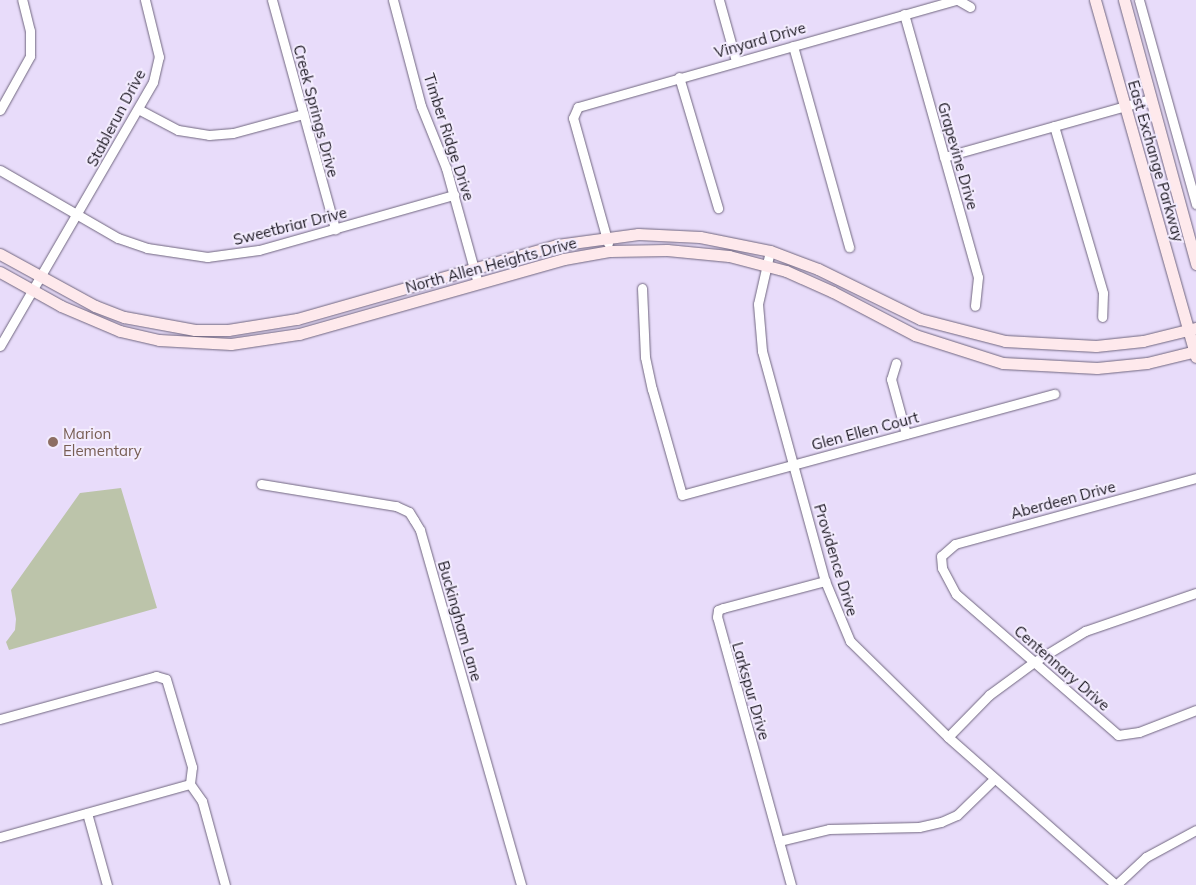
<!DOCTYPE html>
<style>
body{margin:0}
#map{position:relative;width:1196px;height:885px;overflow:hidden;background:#e8dcfa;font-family:Mulish,sans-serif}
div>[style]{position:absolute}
.green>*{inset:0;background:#bcc4aa}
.roads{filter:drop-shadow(0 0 1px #70667f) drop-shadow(0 0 1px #70667f)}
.street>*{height:9px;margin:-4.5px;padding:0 4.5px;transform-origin:4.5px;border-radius:4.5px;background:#fff}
.secondary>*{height:11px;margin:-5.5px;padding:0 5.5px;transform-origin:5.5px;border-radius:5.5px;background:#fee9ec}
.dots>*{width:14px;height:14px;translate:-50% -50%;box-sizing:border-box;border:2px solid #f3ecfe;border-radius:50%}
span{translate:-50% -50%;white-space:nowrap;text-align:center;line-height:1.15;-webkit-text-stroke:4px #f3ecfe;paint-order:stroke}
.street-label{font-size:15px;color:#1a1620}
.education-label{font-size:15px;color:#785e54}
.left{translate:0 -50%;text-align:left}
</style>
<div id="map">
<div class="green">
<i style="clip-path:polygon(121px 488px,157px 608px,9px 650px,6px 642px,15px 630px,16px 619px,11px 590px,80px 493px)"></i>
</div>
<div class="roads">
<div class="street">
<i style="left:272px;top:0;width:238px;rotate:74.6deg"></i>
<i style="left:393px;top:0;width:110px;rotate:75.2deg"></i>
<i style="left:421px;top:106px;width:67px;rotate:68deg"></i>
<i style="left:446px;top:168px;width:119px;rotate:74.5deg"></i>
<i style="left:719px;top:0;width:63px;rotate:74.4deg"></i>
<i style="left:958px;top:0;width:14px;rotate:30deg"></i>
<i style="left:1139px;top:0;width:212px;rotate:74.4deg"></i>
<i style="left:904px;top:14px;width:273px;rotate:74.3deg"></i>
<i style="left:978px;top:277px;width:29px;rotate:96deg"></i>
<i style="left:793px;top:46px;width:209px;rotate:74.4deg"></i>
<i style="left:679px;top:77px;width:137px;rotate:73.4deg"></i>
<i style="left:138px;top:109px;width:45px;rotate:27.7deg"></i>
<i style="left:178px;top:130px;width:31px;rotate:9deg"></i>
<i style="left:209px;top:135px;width:24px;rotate:-5deg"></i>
<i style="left:233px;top:133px;width:73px;rotate:-15.2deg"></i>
<i style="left:0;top:110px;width:62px;rotate:-60.9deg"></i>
<i style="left:30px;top:56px;width:25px;rotate:-90deg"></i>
<i style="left:30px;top:31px;width:32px;rotate:-104deg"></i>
<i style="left:1054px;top:126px;width:174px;rotate:73.6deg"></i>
<i style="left:1103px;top:293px;width:24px;rotate:92deg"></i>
<i style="left:944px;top:157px;width:215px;rotate:-15.7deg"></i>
<i style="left:0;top:170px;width:136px;rotate:30deg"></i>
<i style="left:118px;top:238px;width:31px;rotate:19deg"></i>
<i style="left:147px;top:248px;width:61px;rotate:8.5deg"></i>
<i style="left:207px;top:257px;width:52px;rotate:-7.7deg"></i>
<i style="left:259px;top:250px;width:203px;rotate:-15.8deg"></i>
<i style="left:608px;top:243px;width:130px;rotate:-105.6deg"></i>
<i style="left:573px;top:118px;width:12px;rotate:-66deg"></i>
<i style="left:578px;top:107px;width:392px;rotate:-15.8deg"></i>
<i style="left:770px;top:251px;width:54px;rotate:102.8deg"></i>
<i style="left:758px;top:304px;width:47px;rotate:85.1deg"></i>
<i style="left:762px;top:351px;width:238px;rotate:74.7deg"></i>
<i style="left:825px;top:581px;width:65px;rotate:67.4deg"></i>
<i style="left:850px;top:641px;width:137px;rotate:44.4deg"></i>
<i style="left:948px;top:737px;width:224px;rotate:41.4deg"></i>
<i style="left:642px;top:288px;width:69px;rotate:87.5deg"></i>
<i style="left:645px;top:357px;width:33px;rotate:78deg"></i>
<i style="left:652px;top:389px;width:110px;rotate:74.2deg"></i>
<i style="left:682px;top:495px;width:386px;rotate:-15.2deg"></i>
<i style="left:0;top:346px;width:305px;rotate:-59.9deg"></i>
<i style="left:153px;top:82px;width:26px;rotate:-77deg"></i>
<i style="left:159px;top:57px;width:59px;rotate:-103.8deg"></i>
<i style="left:896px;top:363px;width:17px;rotate:107deg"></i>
<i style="left:891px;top:379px;width:57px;rotate:74.7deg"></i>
<i style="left:1196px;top:478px;width:250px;rotate:164.7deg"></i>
<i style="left:955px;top:544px;width:18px;rotate:139deg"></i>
<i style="left:941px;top:556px;width:12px;rotate:85deg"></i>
<i style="left:942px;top:568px;width:30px;rotate:62deg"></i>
<i style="left:956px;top:594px;width:215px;rotate:41deg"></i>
<i style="left:1118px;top:735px;width:21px;rotate:-8deg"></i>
<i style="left:1139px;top:732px;width:61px;rotate:-21.1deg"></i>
<i style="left:261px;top:484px;width:137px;rotate:9.3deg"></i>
<i style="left:396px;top:506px;width:14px;rotate:25deg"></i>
<i style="left:409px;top:512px;width:9px;rotate:58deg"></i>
<i style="left:414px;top:520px;width:12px;rotate:59deg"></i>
<i style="left:420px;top:530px;width:369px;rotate:74.1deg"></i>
<i style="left:0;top:719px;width:162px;rotate:-15.4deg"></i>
<i style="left:156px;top:676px;width:10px;rotate:17deg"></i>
<i style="left:166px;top:679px;width:92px;rotate:73.5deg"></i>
<i style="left:192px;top:767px;width:17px;rotate:97deg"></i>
<i style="left:190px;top:784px;width:21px;rotate:55deg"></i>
<i style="left:202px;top:801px;width:87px;rotate:74.7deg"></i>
<i style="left:948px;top:737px;width:59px;rotate:-45.7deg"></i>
<i style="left:989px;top:695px;width:56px;rotate:-36.3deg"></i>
<i style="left:1034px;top:662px;width:60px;rotate:-31.3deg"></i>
<i style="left:1085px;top:631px;width:117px;rotate:-18.9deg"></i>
<i style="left:87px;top:813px;width:75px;rotate:74.5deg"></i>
<i style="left:0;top:837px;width:197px;rotate:-15.6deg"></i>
<i style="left:779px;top:841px;width:51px;rotate:-13.5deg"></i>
<i style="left:829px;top:829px;width:90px;rotate:-1.3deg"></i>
<i style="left:919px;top:827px;width:23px;rotate:-13deg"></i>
<i style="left:941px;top:822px;width:17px;rotate:-24deg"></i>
<i style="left:957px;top:815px;width:52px;rotate:-44.2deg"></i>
<i style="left:791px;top:885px;width:278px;rotate:-105.4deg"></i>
<i style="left:717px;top:617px;width:7px;rotate:-82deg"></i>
<i style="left:718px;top:610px;width:5px;rotate:-22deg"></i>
<i style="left:723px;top:608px;width:106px;rotate:-14.8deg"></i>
<i style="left:1116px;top:885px;width:41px;rotate:-43deg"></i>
<i style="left:1146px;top:857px;width:57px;rotate:-28.4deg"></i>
</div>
<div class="secondary">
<i style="left:1095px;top:0;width:371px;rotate:74.2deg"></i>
<i style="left:1124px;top:0;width:274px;rotate:74.7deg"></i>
<i style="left:0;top:254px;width:108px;rotate:28.7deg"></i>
<i style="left:95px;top:306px;width:31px;rotate:21deg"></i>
<i style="left:124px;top:317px;width:72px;rotate:10.4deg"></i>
<i style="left:195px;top:330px;width:33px"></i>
<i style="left:228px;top:330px;width:70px;rotate:-9.1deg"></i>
<i style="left:297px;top:319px;width:270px;rotate:-15.9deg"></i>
<i style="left:557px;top:245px;width:82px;rotate:-7.7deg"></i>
<i style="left:638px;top:234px;width:62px;rotate:2.8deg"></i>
<i style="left:700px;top:237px;width:71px;rotate:11.3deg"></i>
<i style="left:770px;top:251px;width:51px;rotate:20.6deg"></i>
<i style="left:818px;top:269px;width:114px;rotate:26.1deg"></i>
<i style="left:920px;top:319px;width:88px;rotate:14.5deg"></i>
<i style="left:1005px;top:341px;width:91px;rotate:3.1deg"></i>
<i style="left:1096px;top:346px;width:47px;rotate:-6.1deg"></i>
<i style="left:1143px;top:341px;width:55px;rotate:-13.8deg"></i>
<i style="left:0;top:272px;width:70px;rotate:29.1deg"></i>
<i style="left:61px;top:306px;width:64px;rotate:23deg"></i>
<i style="left:120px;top:331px;width:40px;rotate:13deg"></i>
<i style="left:159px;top:340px;width:72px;rotate:3.2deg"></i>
<i style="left:231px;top:344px;width:69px;rotate:-8.4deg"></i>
<i style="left:299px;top:334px;width:275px;rotate:-15.8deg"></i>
<i style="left:564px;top:259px;width:47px;rotate:-9.9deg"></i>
<i style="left:610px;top:251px;width:57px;rotate:-1deg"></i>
<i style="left:667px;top:250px;width:62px;rotate:5.5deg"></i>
<i style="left:729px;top:256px;width:59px;rotate:14.7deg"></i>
<i style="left:786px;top:271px;width:51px;rotate:24.1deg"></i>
<i style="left:833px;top:292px;width:93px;rotate:27.7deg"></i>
<i style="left:915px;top:335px;width:92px;rotate:17.7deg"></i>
<i style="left:1003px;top:363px;width:94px;rotate:3deg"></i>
<i style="left:1097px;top:368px;width:50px;rotate:-5.7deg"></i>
<i style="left:1147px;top:363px;width:50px;rotate:-13.8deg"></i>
</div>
</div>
<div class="dots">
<i style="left:53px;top:442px;background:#8d6e63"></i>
</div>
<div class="street-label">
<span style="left:760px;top:40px;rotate:-16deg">Vinyard Drive</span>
<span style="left:316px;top:111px;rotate:75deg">Creek Springs Drive</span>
<span style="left:116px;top:118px;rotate:-62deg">Stablerun Drive</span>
<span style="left:449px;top:137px;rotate:72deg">Timber Ridge Drive</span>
<span style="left:958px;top:156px;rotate:74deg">Grapevine Drive</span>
<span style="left:1156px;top:161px;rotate:74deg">East Exchange Parkway</span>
<span style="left:290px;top:226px;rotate:-14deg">Sweetbriar Drive</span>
<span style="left:491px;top:265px;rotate:-15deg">North Allen Heights Drive</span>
<span style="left:865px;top:431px;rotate:-15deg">Glen Ellen Court</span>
<span style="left:1063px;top:500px;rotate:-15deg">Aberdeen Drive</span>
<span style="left:836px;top:560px;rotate:73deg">Providence Drive</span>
<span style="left:460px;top:621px;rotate:74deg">Buckingham Lane</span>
<span style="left:1062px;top:668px;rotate:41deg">Centennary Drive</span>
<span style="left:751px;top:691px;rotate:74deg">Larkspur Drive</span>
</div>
<div class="education-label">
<span class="left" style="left:63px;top:442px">Marion<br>Elementary</span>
</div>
</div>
